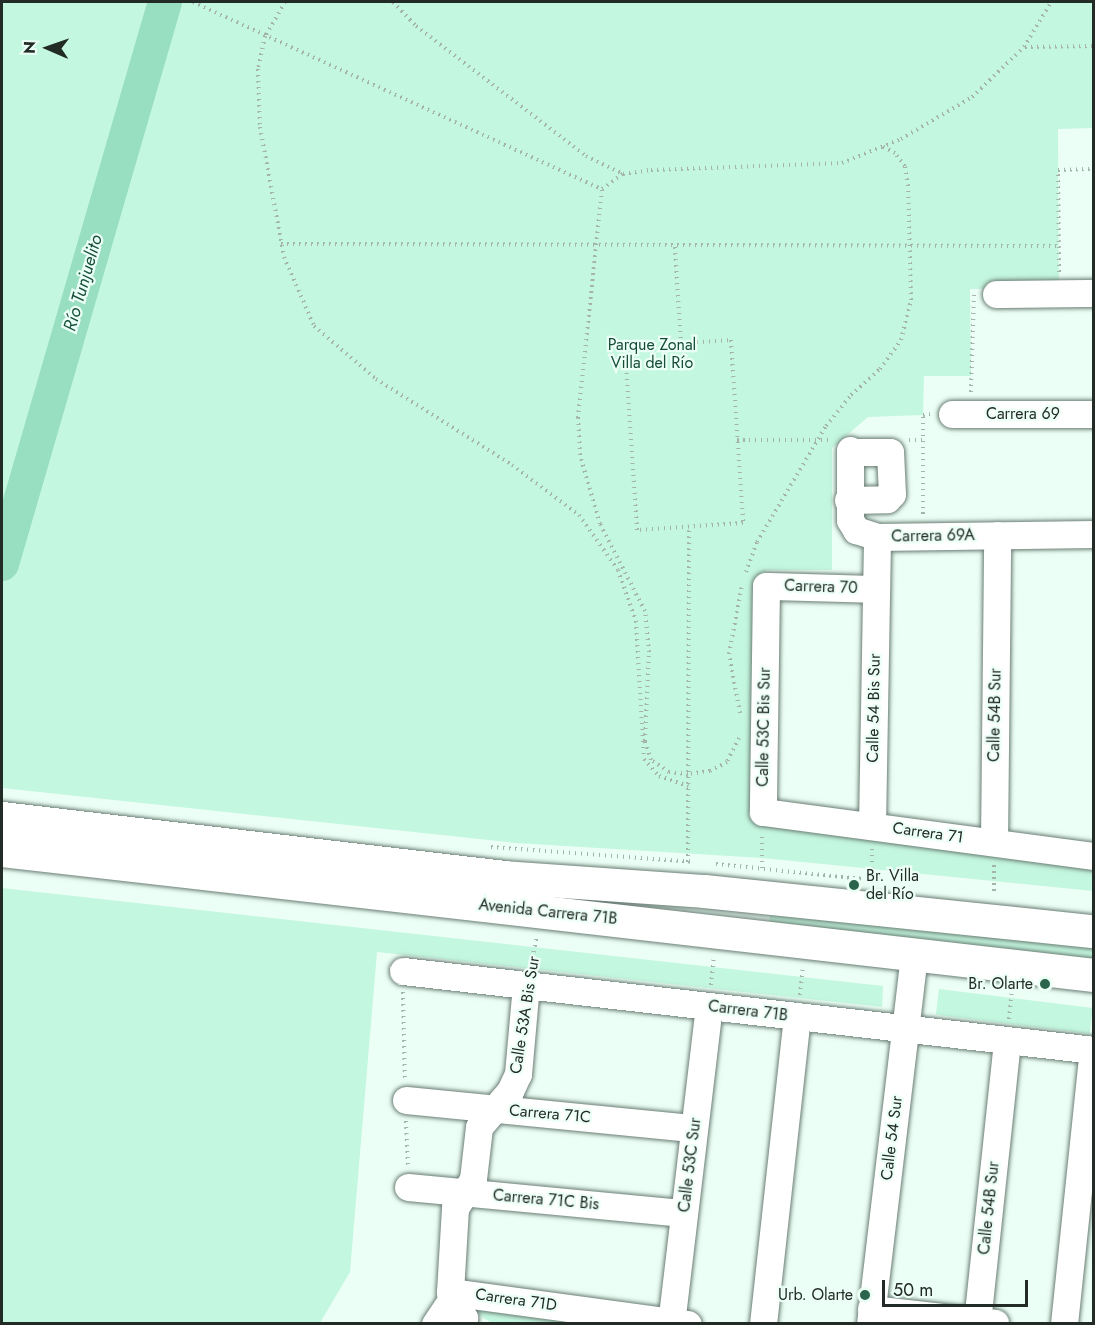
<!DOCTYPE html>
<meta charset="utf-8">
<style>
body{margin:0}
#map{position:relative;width:1095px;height:1325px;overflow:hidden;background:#ecfff6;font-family:Jost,sans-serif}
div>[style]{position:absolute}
.green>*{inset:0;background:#c4f7df;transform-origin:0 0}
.river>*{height:34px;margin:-17px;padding:0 17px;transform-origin:17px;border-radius:17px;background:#98dec0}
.path>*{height:4px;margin-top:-2px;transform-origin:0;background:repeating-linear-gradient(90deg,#a4b3ac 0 1.5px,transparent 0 6px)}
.roads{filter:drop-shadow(0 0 2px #6a7e75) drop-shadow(0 0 2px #6a7e75)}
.minor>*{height:27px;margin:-13.5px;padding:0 13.5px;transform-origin:13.5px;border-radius:13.5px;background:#fff}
.major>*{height:33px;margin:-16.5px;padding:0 16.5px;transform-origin:16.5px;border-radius:16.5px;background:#fff}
.dots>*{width:16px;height:16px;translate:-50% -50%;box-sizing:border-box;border:3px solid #ecfff6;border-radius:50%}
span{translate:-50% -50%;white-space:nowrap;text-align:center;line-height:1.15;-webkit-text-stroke:4.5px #ecfff6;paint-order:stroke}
.park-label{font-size:16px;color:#144c38}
.street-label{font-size:16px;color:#232b27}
.poi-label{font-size:16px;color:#232b27}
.left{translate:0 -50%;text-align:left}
.right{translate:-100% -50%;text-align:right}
.water-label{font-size:18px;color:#19503c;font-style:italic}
.frame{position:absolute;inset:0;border:3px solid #232b27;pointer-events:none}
.north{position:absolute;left:18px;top:18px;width:60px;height:60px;-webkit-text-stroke:4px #ecfff6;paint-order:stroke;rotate:272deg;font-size:16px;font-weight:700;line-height:24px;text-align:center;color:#232b27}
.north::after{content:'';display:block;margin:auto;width:21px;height:27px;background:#232b27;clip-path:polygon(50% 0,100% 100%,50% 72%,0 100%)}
.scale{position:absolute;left:882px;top:1280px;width:146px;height:27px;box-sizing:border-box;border:3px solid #232b27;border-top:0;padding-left:8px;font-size:18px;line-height:21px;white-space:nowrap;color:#232b27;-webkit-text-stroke:4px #ecfff6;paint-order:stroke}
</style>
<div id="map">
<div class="green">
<i style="clip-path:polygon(2px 2px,1093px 2px,1093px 128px,1058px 129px,1059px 288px,970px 289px,971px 376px,924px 376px,923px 415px,868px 417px,832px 448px,832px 570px,766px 570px,762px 823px,1093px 868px,1093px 891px,762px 858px,516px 843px,2px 788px)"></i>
<i style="clip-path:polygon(2px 888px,883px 986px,882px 1007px,377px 952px,350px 1272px,320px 1323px,2px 1323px)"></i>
<i style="clip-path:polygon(771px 909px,1093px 942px,1093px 960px,769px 923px)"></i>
<i style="left:939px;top:989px;width:155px;height:26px;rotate:7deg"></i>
<i style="clip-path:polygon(480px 1306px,598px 1323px,492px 1323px,479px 1315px)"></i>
</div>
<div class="river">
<i style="left:2px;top:564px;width:585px;rotate:-73.83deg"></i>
</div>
<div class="path">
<i style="left:193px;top:2px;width:450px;rotate:24.6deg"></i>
<i style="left:285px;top:2px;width:39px;rotate:120deg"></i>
<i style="left:265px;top:36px;width:34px;rotate:102deg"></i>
<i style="left:258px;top:69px;width:58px;rotate:88deg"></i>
<i style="left:260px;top:127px;width:132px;rotate:79.5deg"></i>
<i style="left:284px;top:257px;width:75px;rotate:66.5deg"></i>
<i style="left:314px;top:326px;width:82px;rotate:40.5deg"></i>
<i style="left:376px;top:379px;width:161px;rotate:32.3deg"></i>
<i style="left:512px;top:465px;width:84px;rotate:36.7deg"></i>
<i style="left:579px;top:515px;width:67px;rotate:54.7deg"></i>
<i style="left:618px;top:570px;width:54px;rotate:70.6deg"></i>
<i style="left:636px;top:621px;width:138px;rotate:86.7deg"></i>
<i style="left:644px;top:759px;width:23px;rotate:49deg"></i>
<i style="left:659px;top:776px;width:31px;rotate:19deg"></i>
<i style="left:393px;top:2px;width:33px;rotate:46deg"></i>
<i style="left:416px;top:26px;width:214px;rotate:37.4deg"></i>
<i style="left:586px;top:156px;width:41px;rotate:25.9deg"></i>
<i style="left:1025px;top:47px;width:69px;rotate:-0.8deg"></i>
<i style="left:281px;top:244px;width:777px;rotate:0.15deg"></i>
<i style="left:675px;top:247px;width:96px;rotate:86.4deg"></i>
<i style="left:1059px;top:272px;width:102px;rotate:-90.6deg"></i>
<i style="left:1058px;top:170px;width:36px;rotate:-2deg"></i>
<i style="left:731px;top:340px;width:183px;rotate:86.2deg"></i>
<i style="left:743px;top:523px;width:106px;rotate:176.2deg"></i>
<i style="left:637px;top:530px;width:183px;rotate:-93.8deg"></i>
<i style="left:625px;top:347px;width:106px;rotate:-3.8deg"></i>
<i style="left:971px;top:392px;width:97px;rotate:-88.2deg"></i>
<i style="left:737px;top:440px;width:93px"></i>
<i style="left:909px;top:440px;width:14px"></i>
<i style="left:923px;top:514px;width:99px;rotate:-90deg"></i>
<i style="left:923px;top:415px;width:7px;rotate:-8deg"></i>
<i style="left:746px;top:572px;width:32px;rotate:-70deg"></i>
<i style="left:757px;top:542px;width:135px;rotate:-59.3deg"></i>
<i style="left:826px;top:426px;width:40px;rotate:-51deg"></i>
<i style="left:851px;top:395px;width:39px;rotate:-42deg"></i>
<i style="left:880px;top:369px;width:36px;rotate:-54deg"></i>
<i style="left:901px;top:340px;width:41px;rotate:-76deg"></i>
<i style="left:911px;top:300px;width:114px;rotate:-91.5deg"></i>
<i style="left:908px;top:186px;width:20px;rotate:-99deg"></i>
<i style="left:905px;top:166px;width:16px;rotate:-128deg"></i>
<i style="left:895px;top:153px;width:15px;rotate:-152deg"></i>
<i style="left:740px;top:713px;width:60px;rotate:-100.6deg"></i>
<i style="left:729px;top:654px;width:70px;rotate:-79.3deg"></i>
<i style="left:739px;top:738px;width:27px;rotate:117deg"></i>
<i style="left:727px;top:762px;width:19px;rotate:152deg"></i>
<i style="left:710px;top:771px;width:22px;rotate:172deg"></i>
<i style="left:688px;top:774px;width:19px;rotate:-174deg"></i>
<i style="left:669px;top:772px;width:22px;rotate:-146deg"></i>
<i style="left:651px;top:760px;width:20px;rotate:-108deg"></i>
<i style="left:645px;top:741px;width:89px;rotate:-87.4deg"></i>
<i style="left:649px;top:652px;width:41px;rotate:-95.6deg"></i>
<i style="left:645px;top:611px;width:98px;rotate:-117.3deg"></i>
<i style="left:600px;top:524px;width:72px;rotate:-106.2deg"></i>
<i style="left:580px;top:455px;width:37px;rotate:-93deg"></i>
<i style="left:578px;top:418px;width:230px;rotate:-84deg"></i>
<i style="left:602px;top:189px;width:26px;rotate:-36deg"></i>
<i style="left:623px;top:174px;width:28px;rotate:-8deg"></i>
<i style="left:651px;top:170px;width:191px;rotate:-2.1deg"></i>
<i style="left:842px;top:163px;width:64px;rotate:-22.1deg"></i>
<i style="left:901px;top:139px;width:82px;rotate:-30.6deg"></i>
<i style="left:972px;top:97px;width:72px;rotate:-43.9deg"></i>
<i style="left:1024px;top:47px;width:52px;rotate:-59deg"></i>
<i style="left:491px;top:847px;width:203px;rotate:4.2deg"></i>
<i style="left:688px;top:862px;width:336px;rotate:-89.8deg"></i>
<i style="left:716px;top:864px;width:148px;rotate:5.8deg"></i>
<i style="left:994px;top:865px;width:29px;rotate:90deg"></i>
<i style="left:762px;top:868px;width:35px;rotate:-90deg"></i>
<i style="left:872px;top:880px;width:32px;rotate:-90deg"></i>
<i style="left:531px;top:964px;width:29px;rotate:-78deg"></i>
<i style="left:711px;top:985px;width:29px;rotate:-84deg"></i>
<i style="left:403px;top:992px;width:86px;rotate:88.7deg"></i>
<i style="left:800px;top:995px;width:29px;rotate:-84deg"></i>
<i style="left:1009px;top:1019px;width:28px;rotate:-84deg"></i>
<i style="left:406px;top:1121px;width:44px;rotate:87.4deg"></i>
</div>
<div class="roads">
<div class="minor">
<i style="left:996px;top:294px;width:98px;rotate:-0.6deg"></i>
<i style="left:952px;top:414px;width:142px"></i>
<i style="left:850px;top:450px;width:70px;rotate:90deg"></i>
<i style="left:850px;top:520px;width:12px;rotate:59deg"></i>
<i style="left:856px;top:530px;width:22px;rotate:18deg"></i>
<i style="left:877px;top:537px;width:217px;rotate:-0.8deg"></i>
<i style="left:848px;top:500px;width:39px;rotate:-1deg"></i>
<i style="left:887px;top:499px;width:7px;rotate:-45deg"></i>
<i style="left:892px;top:494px;width:42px;rotate:-92.7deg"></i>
<i style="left:890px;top:452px;width:40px;rotate:180deg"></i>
<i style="left:876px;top:589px;width:110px;rotate:-178.4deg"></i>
<i style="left:766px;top:586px;width:226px;rotate:90.8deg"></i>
<i style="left:763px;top:812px;width:334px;rotate:7.6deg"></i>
<i style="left:872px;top:826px;width:289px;rotate:-89deg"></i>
<i style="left:994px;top:842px;width:307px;rotate:-89.4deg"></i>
<i style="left:403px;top:971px;width:696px;rotate:6.52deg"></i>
<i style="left:406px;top:1100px;width:289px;rotate:5.6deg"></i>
<i style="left:408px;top:1187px;width:277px;rotate:5.4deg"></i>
<i style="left:450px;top:1292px;width:240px;rotate:7.7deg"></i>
<i style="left:871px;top:1309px;width:125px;rotate:6.4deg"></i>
<i style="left:977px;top:1322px;width:283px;rotate:-83.9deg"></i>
<i style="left:435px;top:1324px;width:30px;rotate:-56deg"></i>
<i style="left:461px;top:1324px;width:7px;rotate:-63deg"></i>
<i style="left:464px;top:1318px;width:30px;rotate:-118deg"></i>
<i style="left:450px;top:1292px;width:84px;rotate:-86.6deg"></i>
<i style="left:455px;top:1208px;width:34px;rotate:-58deg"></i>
<i style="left:473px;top:1179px;width:52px;rotate:-83.4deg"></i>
<i style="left:479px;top:1127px;width:48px;rotate:-49.3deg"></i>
<i style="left:510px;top:1091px;width:19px;rotate:-65deg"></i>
<i style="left:518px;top:1074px;width:89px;rotate:-84.9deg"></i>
<i style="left:671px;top:1324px;width:320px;rotate:-83.2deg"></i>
<i style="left:763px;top:1324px;width:310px;rotate:-83.7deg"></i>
<i style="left:870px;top:1324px;width:374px;rotate:-83.2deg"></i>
<i style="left:1064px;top:1324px;width:276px;rotate:-84deg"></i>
</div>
<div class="major">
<i style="left:2px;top:818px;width:505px;rotate:6.7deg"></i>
<i style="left:504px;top:877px;width:200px;rotate:4deg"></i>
<i style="left:704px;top:891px;width:392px;rotate:5.9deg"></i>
<i style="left:2px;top:850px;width:1099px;rotate:6.53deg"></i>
</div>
</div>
<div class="dots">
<i style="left:854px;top:885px;background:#2a644d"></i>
<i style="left:1045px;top:984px;background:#2a644d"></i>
<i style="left:865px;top:1295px;background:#2a644d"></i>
</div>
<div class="park-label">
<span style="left:652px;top:354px">Parque Zonal<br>Villa del Río</span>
</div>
<div class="street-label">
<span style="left:1023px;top:414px">Carrera 69</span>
<span style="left:933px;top:536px;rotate:-1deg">Carrera 69A</span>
<span style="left:821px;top:587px;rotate:2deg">Carrera 70</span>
<span style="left:874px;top:708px;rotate:-89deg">Calle 54 Bis Sur</span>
<span style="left:995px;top:715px;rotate:-89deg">Calle 54B Sur</span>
<span style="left:764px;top:727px;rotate:-89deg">Calle 53C Bis Sur</span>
<span style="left:928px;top:833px;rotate:8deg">Carrera 71</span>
<span style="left:548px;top:912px;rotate:6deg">Avenida Carrera 71B</span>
<span style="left:748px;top:1011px;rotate:7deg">Carrera 71B</span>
<span style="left:525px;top:1015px;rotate:-81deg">Calle 53A Bis Sur</span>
<span style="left:550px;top:1114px;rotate:5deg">Carrera 71C</span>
<span style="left:892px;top:1138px;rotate:-83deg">Calle 54 Sur</span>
<span style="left:690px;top:1165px;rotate:-83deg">Calle 53C Sur</span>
<span style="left:546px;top:1200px;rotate:5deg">Carrera 71C Bis</span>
<span style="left:989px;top:1208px;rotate:-84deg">Calle 54B Sur</span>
<span style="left:516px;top:1300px;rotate:8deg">Carrera 71D</span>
</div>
<div class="poi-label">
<span class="left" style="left:866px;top:885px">Br. Villa<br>del Río</span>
<span class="right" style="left:1033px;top:984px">Br. Olarte</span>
<span class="right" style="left:853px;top:1295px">Urb. Olarte</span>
</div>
<div class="water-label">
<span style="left:83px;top:283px;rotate:-74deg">Río Tunjuelito</span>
</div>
<div class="frame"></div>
<div class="north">N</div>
<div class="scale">50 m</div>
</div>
